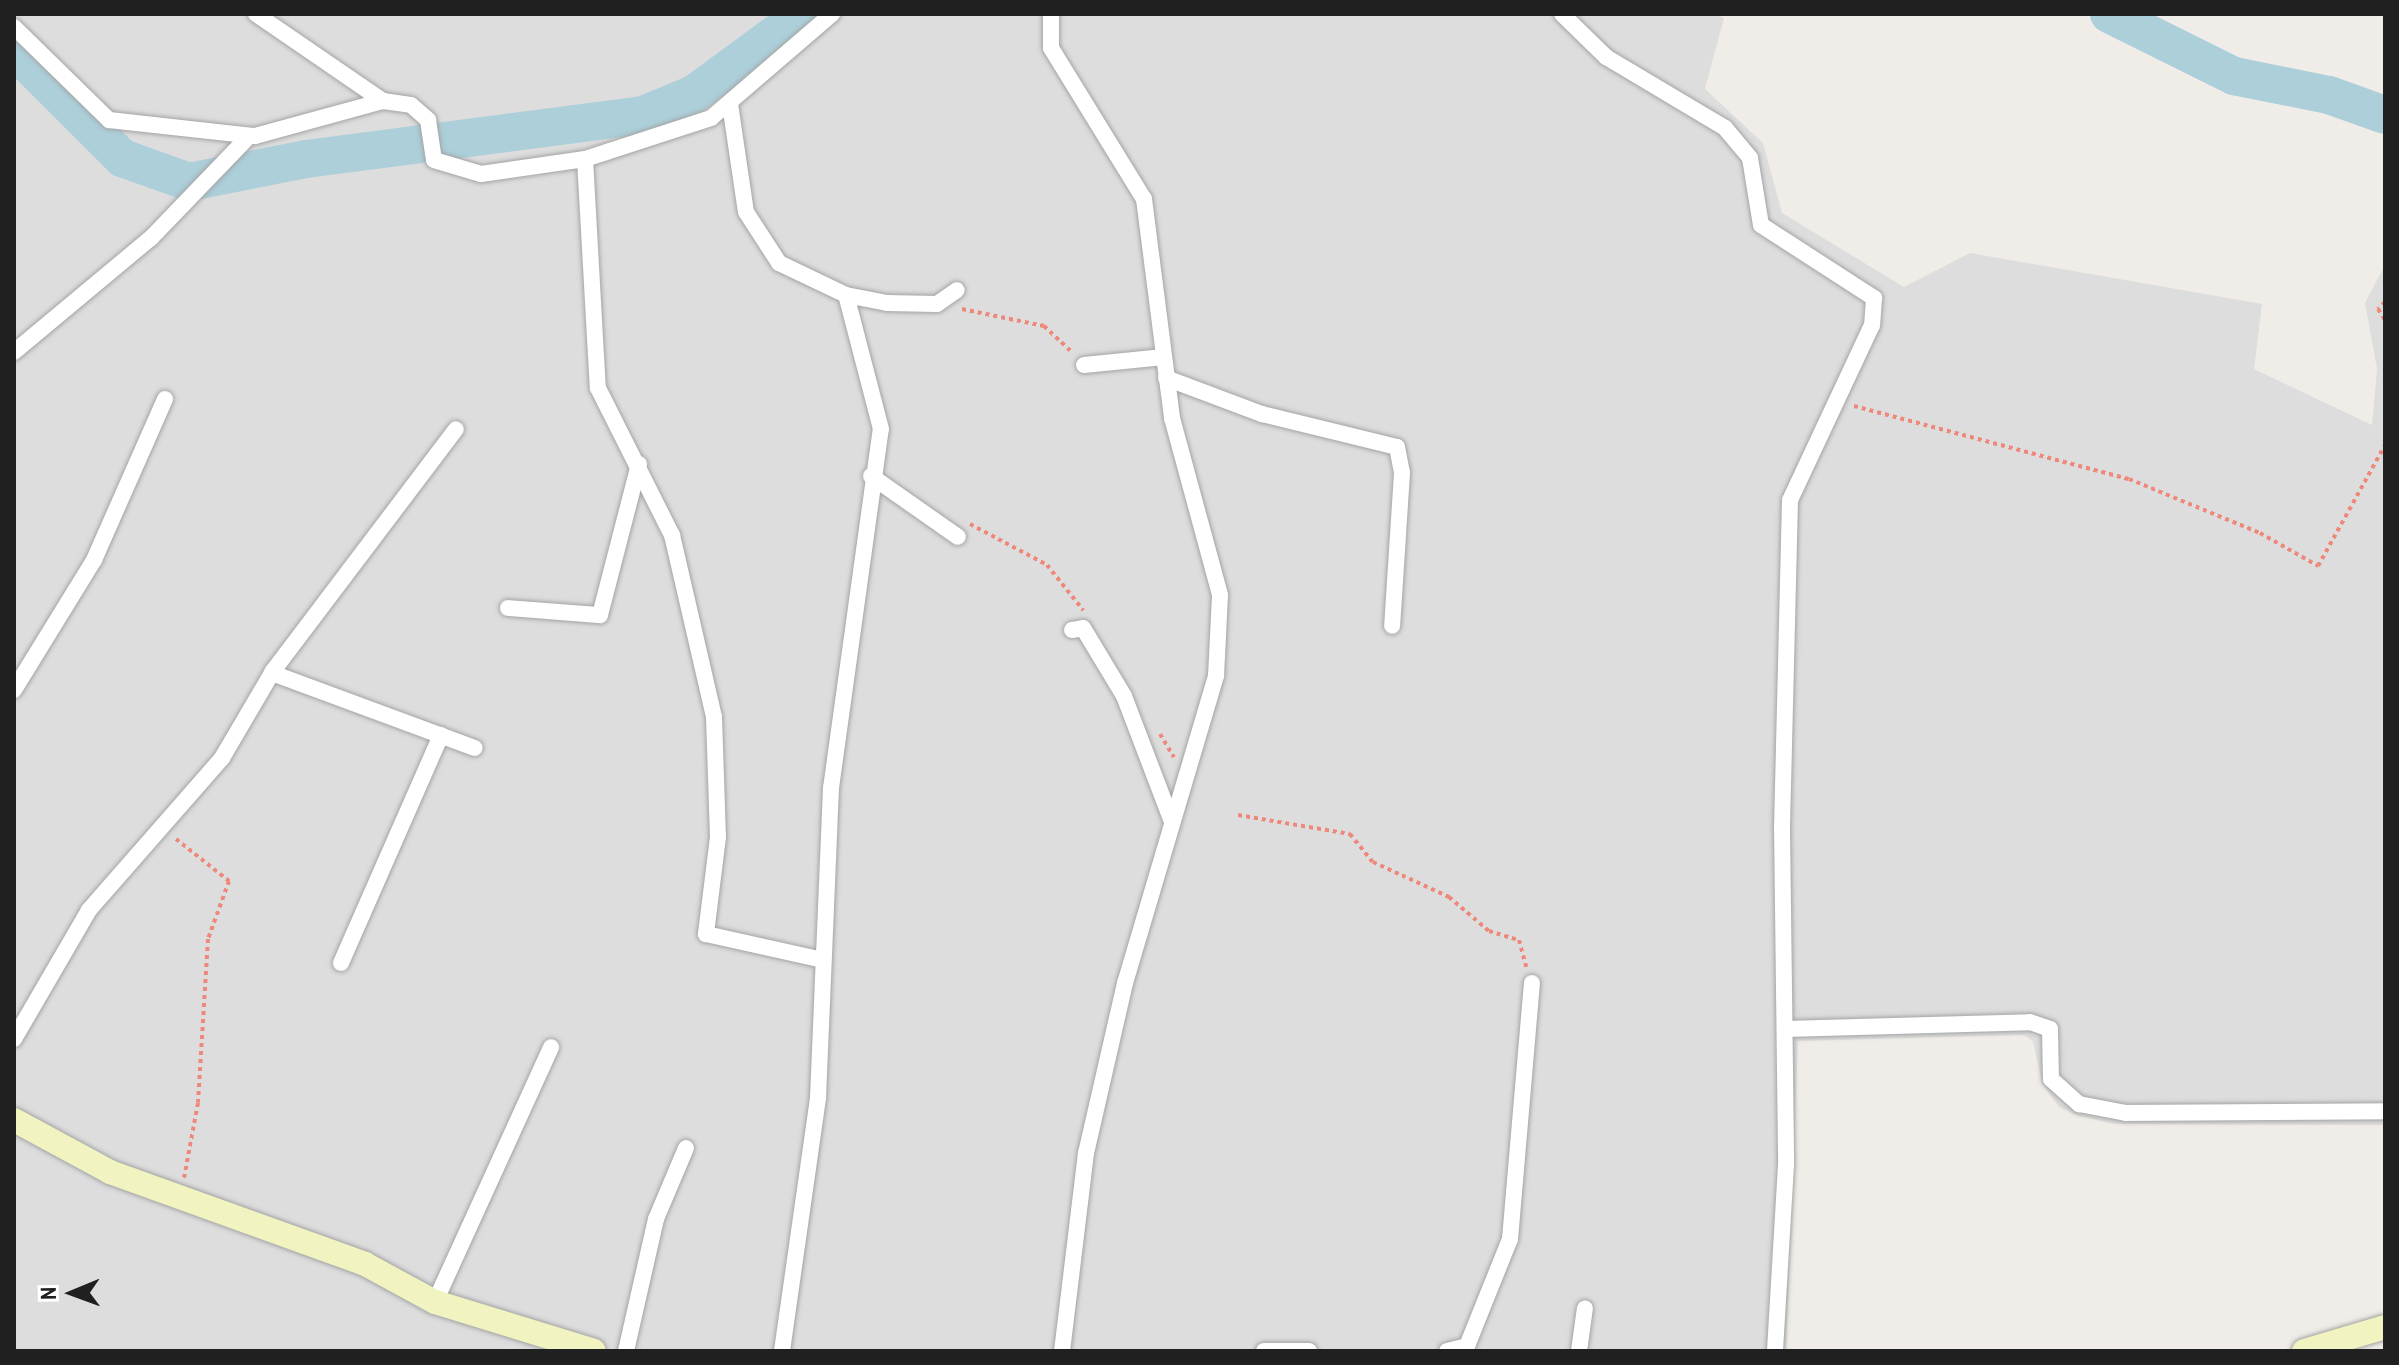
<!DOCTYPE html>
<style>
body{margin:0}
#map{position:relative;width:2399px;height:1365px;overflow:hidden;background:#f0ede8;font-family:"Archivo Narrow",sans-serif}
div>[style]{position:absolute}
.residential>*{inset:0;background:#dedddd}
.river>*{height:38px;margin:-19px;padding:0 19px;transform-origin:19px;border-radius:19px;background:#accfd9}
.path>*{height:4px;margin-top:-2px;transform-origin:0;background:repeating-linear-gradient(90deg,#ed887b 0 4px,transparent 0 8px)}
.roads{filter:drop-shadow(0 0 2px #a4a4a4) drop-shadow(0 0 2px #a4a4a4)}
.street>*{height:16px;margin:-8px;padding:0 8px;transform-origin:8px;border-radius:8px;background:#fff}
.secondary>*{height:24px;margin:-12px;padding:0 12px;transform-origin:12px;border-radius:12px;background:#f1f4c1}
span{translate:-50% -50%;white-space:nowrap;text-align:center;line-height:1.15;-webkit-text-stroke:6px #fff;paint-order:stroke}
.frame{position:absolute;inset:0;border:16px solid #202020;pointer-events:none}
.north{position:absolute;left:32px;top:1253px;width:80px;height:80px;-webkit-text-stroke:6px #fff;paint-order:stroke;rotate:269deg;font-size:22px;font-weight:700;line-height:32px;text-align:center;color:#202020}
.north::after{content:'';display:block;margin:auto;width:28px;height:36px;background:#202020;clip-path:polygon(50% 0,100% 100%,50% 72%,0 100%)}
</style>
<div id="map">
<div class="residential">
<i style="clip-path:polygon(14px 14px,1715px 14px,1724px 18px,1705px 89px,1763px 143px,1782px 213px,1904px 287px,1970px 253px,2262px 304px,2254px 369px,2372px 425px,2377px 369px,2365px 303px,2385px 265px,2385px 1125px,2115px 1124px,2078px 1116px,2059px 1107px,2042px 1083px,2033px 1041px,2024px 1035px,1798px 1041px,1786px 1351px,14px 1351px)"></i>
</div>
<div class="river">
<i style="left:2109px;top:14px;width:140px;rotate:26.4deg"></i>
<i style="left:2234px;top:76px;width:97px;rotate:11.3deg"></i>
<i style="left:2329px;top:95px;width:59px;rotate:19.7deg"></i>
<i style="left:14px;top:50px;width:153px;rotate:45deg"></i>
<i style="left:122px;top:158px;width:71px;rotate:19.7deg"></i>
<i style="left:189px;top:182px;width:119px;rotate:-11.1deg"></i>
<i style="left:306px;top:159px;width:340px;rotate:-7.4deg"></i>
<i style="left:643px;top:115px;width:55px;rotate:-22.4deg"></i>
<i style="left:694px;top:94px;width:135px;rotate:-36.3deg"></i>
</div>
<div class="path">
<i style="left:2385px;top:302px;width:10px;rotate:135deg"></i>
<i style="left:2378px;top:309px;width:13px;rotate:58deg"></i>
<i style="left:962px;top:309px;width:84px;rotate:11.7deg"></i>
<i style="left:1044px;top:326px;width:38px;rotate:43deg"></i>
<i style="left:1854px;top:406px;width:285px;rotate:14.9deg"></i>
<i style="left:2129px;top:479px;width:142px;rotate:22.4deg"></i>
<i style="left:2260px;top:533px;width:67px;rotate:29.6deg"></i>
<i style="left:2318px;top:566px;width:138px;rotate:-61deg"></i>
<i style="left:970px;top:524px;width:87px;rotate:28deg"></i>
<i style="left:1047px;top:565px;width:58px;rotate:51.3deg"></i>
<i style="left:1160px;top:734px;width:27px;rotate:59deg"></i>
<i style="left:1238px;top:815px;width:114px;rotate:9.6deg"></i>
<i style="left:1350px;top:834px;width:36px;rotate:51deg"></i>
<i style="left:1373px;top:862px;width:84px;rotate:24.7deg"></i>
<i style="left:1449px;top:897px;width:52px;rotate:40.4deg"></i>
<i style="left:1489px;top:931px;width:31px;rotate:17deg"></i>
<i style="left:1519px;top:940px;width:28px;rotate:75deg"></i>
<i style="left:176px;top:839px;width:68px;rotate:38.4deg"></i>
<i style="left:229px;top:881px;width:62px;rotate:109.9deg"></i>
<i style="left:208px;top:939px;width:164px;rotate:93.5deg"></i>
<i style="left:198px;top:1103px;width:76px;rotate:100.6deg"></i>
</div>
<div class="roads">
<div class="street">
<i style="left:256px;top:14px;width:154px;rotate:34.4deg"></i>
<i style="left:1051px;top:14px;width:34px;rotate:90deg"></i>
<i style="left:1051px;top:48px;width:177px;rotate:58.4deg"></i>
<i style="left:1144px;top:199px;width:221px;rotate:82.7deg"></i>
<i style="left:1172px;top:418px;width:183px;rotate:74.8deg"></i>
<i style="left:1220px;top:595px;width:81px;rotate:92.8deg"></i>
<i style="left:1216px;top:676px;width:320px;rotate:106.5deg"></i>
<i style="left:1125px;top:983px;width:174px;rotate:102.9deg"></i>
<i style="left:1086px;top:1153px;width:199px;rotate:96.9deg"></i>
<i style="left:1562px;top:14px;width:62px;rotate:44.3deg"></i>
<i style="left:1606px;top:57px;width:139px;rotate:30.8deg"></i>
<i style="left:1725px;top:128px;width:39px;rotate:50deg"></i>
<i style="left:1750px;top:158px;width:68px;rotate:80.7deg"></i>
<i style="left:1761px;top:225px;width:135px;rotate:32.9deg"></i>
<i style="left:1874px;top:298px;width:27px;rotate:94deg"></i>
<i style="left:1872px;top:325px;width:193px;rotate:115.1deg"></i>
<i style="left:1790px;top:500px;width:326px;rotate:91.4deg"></i>
<i style="left:1782px;top:826px;width:339px;rotate:89.3deg"></i>
<i style="left:1786px;top:1165px;width:186px;rotate:93.4deg"></i>
<i style="left:14px;top:27px;width:133px;rotate:44.4deg"></i>
<i style="left:109px;top:120px;width:147px;rotate:6.3deg"></i>
<i style="left:255px;top:136px;width:133px;rotate:-15.3deg"></i>
<i style="left:383px;top:101px;width:28px;rotate:8deg"></i>
<i style="left:411px;top:105px;width:23px;rotate:41deg"></i>
<i style="left:428px;top:120px;width:40px;rotate:81.5deg"></i>
<i style="left:434px;top:160px;width:49px;rotate:16.6deg"></i>
<i style="left:481px;top:174px;width:105px;rotate:-8.2deg"></i>
<i style="left:585px;top:159px;width:133px;rotate:-18deg"></i>
<i style="left:711px;top:118px;width:160px;rotate:-40.7deg"></i>
<i style="left:730px;top:104px;width:109px;rotate:81.6deg"></i>
<i style="left:746px;top:212px;width:61px;rotate:57.1deg"></i>
<i style="left:779px;top:263px;width:74px;rotate:25.5deg"></i>
<i style="left:846px;top:295px;width:42px;rotate:11deg"></i>
<i style="left:887px;top:303px;width:50px;rotate:1.1deg"></i>
<i style="left:937px;top:304px;width:24px;rotate:-35deg"></i>
<i style="left:585px;top:159px;width:229px;rotate:86.8deg"></i>
<i style="left:598px;top:388px;width:165px;rotate:63.3deg"></i>
<i style="left:672px;top:535px;width:187px;rotate:77deg"></i>
<i style="left:714px;top:717px;width:120px;rotate:88.1deg"></i>
<i style="left:718px;top:837px;width:98px;rotate:97.1deg"></i>
<i style="left:706px;top:934px;width:120px;rotate:12.5deg"></i>
<i style="left:14px;top:352px;width:178px;rotate:-39.8deg"></i>
<i style="left:151px;top:238px;width:141px;rotate:-46.1deg"></i>
<i style="left:1084px;top:365px;width:80px;rotate:-5.7deg"></i>
<i style="left:1166px;top:378px;width:103px;rotate:20.6deg"></i>
<i style="left:1262px;top:414px;width:139px;rotate:13.7deg"></i>
<i style="left:1397px;top:447px;width:26px;rotate:79deg"></i>
<i style="left:1402px;top:473px;width:153px;rotate:93.7deg"></i>
<i style="left:871px;top:476px;width:106px;rotate:35deg"></i>
<i style="left:508px;top:608px;width:92px;rotate:4.4deg"></i>
<i style="left:600px;top:615px;width:156px;rotate:-75.5deg"></i>
<i style="left:1072px;top:630px;width:11px;rotate:-10deg"></i>
<i style="left:1083px;top:628px;width:79px;rotate:58.9deg"></i>
<i style="left:1124px;top:696px;width:132px;rotate:69.1deg"></i>
<i style="left:272px;top:673px;width:216px;rotate:20.3deg"></i>
<i style="left:14px;top:690px;width:153px;rotate:-58.4deg"></i>
<i style="left:94px;top:560px;width:176px;rotate:-66.2deg"></i>
<i style="left:341px;top:963px;width:249px;rotate:-66.3deg"></i>
<i style="left:1785px;top:1029px;width:245px;rotate:-1.6deg"></i>
<i style="left:2030px;top:1022px;width:21px;rotate:19deg"></i>
<i style="left:2050px;top:1029px;width:50px;rotate:88.9deg"></i>
<i style="left:2051px;top:1079px;width:38px;rotate:42deg"></i>
<i style="left:2079px;top:1104px;width:48px;rotate:10.8deg"></i>
<i style="left:2126px;top:1113px;width:259px;rotate:-0.4deg"></i>
<i style="left:14px;top:1039px;width:149px;rotate:-59.8deg"></i>
<i style="left:89px;top:910px;width:202px;rotate:-48.8deg"></i>
<i style="left:222px;top:758px;width:101px;rotate:-59.6deg"></i>
<i style="left:273px;top:671px;width:303px;rotate:-52.9deg"></i>
<i style="left:435px;top:1302px;width:280px;rotate:-65.5deg"></i>
<i style="left:626px;top:1351px;width:135px;rotate:-77.2deg"></i>
<i style="left:656px;top:1219px;width:77px;rotate:-67.1deg"></i>
<i style="left:782px;top:1351px;width:256px;rotate:-81.9deg"></i>
<i style="left:818px;top:1098px;width:310px;rotate:-87.6deg"></i>
<i style="left:831px;top:788px;width:362px;rotate:-82.1deg"></i>
<i style="left:881px;top:429px;width:138px;rotate:-104.6deg"></i>
<i style="left:1264px;top:1351px;width:45px"></i>
<i style="left:1447px;top:1351px;width:21px;rotate:-14deg"></i>
<i style="left:1467px;top:1346px;width:115px;rotate:-68.1deg"></i>
<i style="left:1510px;top:1239px;width:257px;rotate:-85.1deg"></i>
<i style="left:1579px;top:1351px;width:43px;rotate:-82.1deg"></i>
</div>
<div class="secondary">
<i style="left:14px;top:1120px;width:109px;rotate:28.4deg"></i>
<i style="left:110px;top:1172px;width:271px;rotate:19.8deg"></i>
<i style="left:365px;top:1264px;width:80px;rotate:28.5deg"></i>
<i style="left:435px;top:1302px;width:166px;rotate:17.1deg"></i>
<i style="left:2304px;top:1351px;width:84px;rotate:-16.5deg"></i>
</div>
</div>
<div class="frame"></div>
<div class="north">N</div>
</div>
